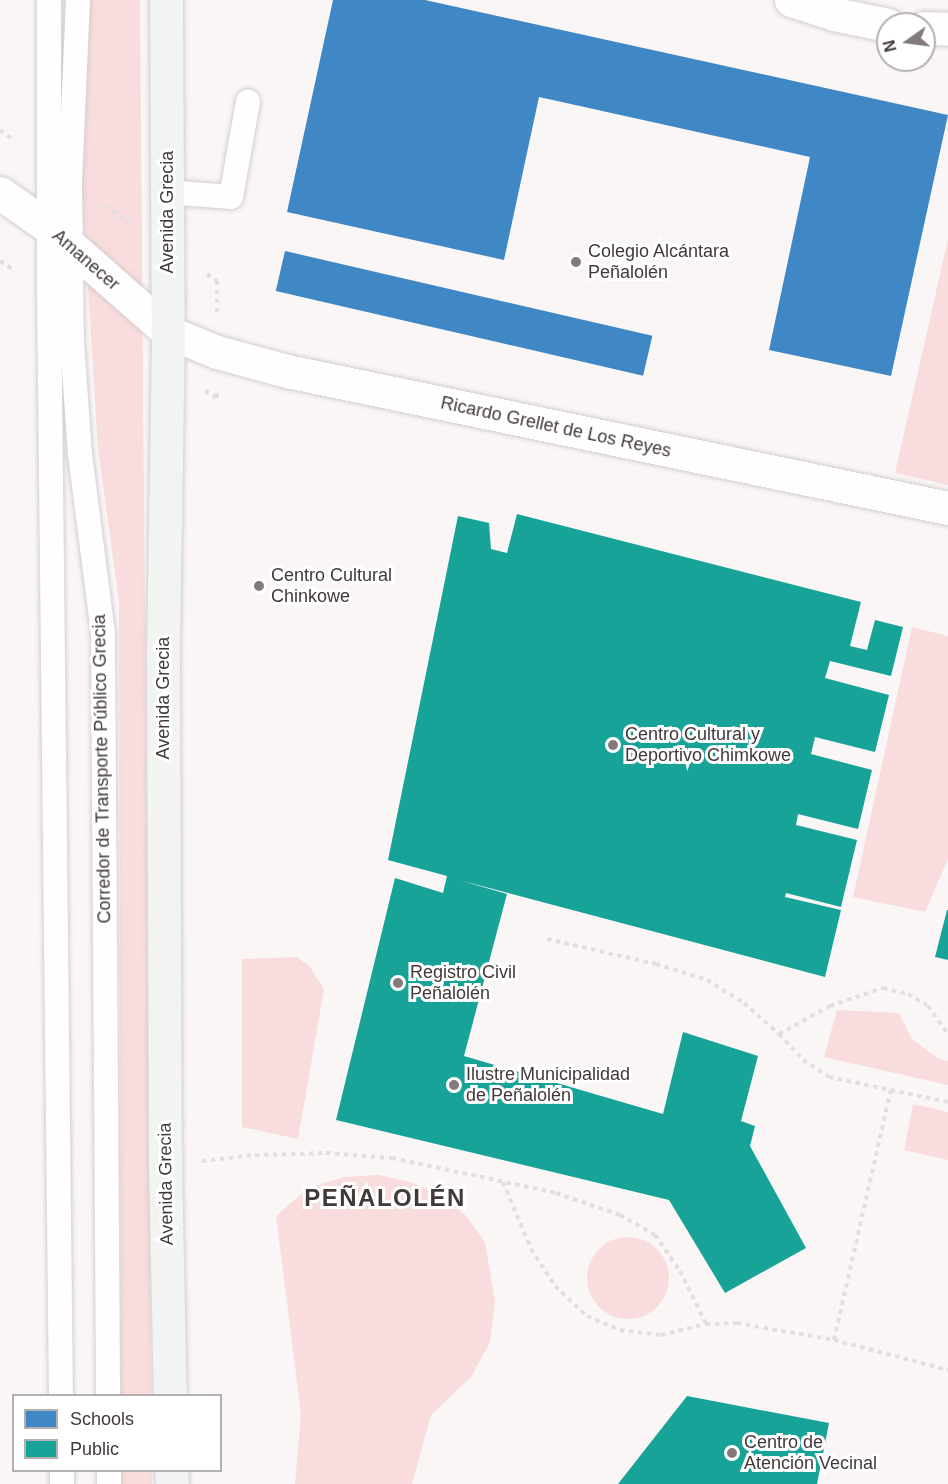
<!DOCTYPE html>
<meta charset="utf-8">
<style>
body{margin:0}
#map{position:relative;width:948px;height:1484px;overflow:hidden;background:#fbf6f6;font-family:Helvetica,sans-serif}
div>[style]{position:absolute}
.green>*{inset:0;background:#f9dcdd;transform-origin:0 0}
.round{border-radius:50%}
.schools>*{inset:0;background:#3f88c5;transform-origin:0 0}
.public>*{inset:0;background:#17a398}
.path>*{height:4px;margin-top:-2px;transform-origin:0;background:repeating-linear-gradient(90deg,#e1dfdf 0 4.5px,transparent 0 9px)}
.roads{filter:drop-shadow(0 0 2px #d4cdcd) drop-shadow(0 0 2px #d4cdcd)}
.service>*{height:24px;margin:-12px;padding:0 12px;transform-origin:12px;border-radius:12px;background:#fefefe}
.minor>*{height:33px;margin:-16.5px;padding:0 16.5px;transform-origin:16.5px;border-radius:16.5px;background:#fefefe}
.tertiary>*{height:33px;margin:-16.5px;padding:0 16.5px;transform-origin:16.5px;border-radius:16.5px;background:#fefefe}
.primary>*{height:33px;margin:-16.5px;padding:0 16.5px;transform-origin:16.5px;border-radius:16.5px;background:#f1f4f0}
.dots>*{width:16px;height:16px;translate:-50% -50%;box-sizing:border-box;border:3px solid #fff;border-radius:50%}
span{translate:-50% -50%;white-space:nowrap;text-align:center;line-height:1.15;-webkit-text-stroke:6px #fff;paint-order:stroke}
.street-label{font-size:18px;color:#433939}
.poi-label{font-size:18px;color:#433939}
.left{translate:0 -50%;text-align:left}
.district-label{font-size:24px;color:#433939;font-weight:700;letter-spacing:1.5px}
.legend{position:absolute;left:12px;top:1394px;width:210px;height:78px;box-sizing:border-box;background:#fff;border:2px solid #b4b0b0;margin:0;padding:8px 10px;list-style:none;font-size:18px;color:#433939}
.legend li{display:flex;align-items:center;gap:12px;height:30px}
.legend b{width:30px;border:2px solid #b4b0b0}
.north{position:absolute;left:876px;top:12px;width:60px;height:60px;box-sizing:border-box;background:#fff;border:2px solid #b4b0b0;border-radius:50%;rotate:256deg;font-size:16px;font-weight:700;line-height:24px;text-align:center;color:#433939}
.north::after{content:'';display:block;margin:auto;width:21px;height:27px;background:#837b7b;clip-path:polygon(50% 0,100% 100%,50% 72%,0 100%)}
</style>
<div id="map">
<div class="green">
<i style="clip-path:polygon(89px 0,140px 0,151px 1395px,121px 1395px,119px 602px,98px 449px,81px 174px)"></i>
<i style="clip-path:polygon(948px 239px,948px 485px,895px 473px)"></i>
<i style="clip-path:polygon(912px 627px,948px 636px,948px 859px,925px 912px,853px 897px)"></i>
<i style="clip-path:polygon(297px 957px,310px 967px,324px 989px,298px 1139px,242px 1127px,242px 959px)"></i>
<i style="clip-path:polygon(837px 1010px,899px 1013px,912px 1039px,939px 1059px,948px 1061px,948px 1085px,824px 1057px)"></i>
<i style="clip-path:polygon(913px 1104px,948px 1112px,948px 1160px,904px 1150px)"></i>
<i style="clip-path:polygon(379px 1175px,410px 1182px,446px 1197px,466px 1216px,485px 1242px,495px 1302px,490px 1342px,471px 1377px,431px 1415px,412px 1484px,295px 1484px,301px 1414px,276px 1216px,308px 1188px,344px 1177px)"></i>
<i class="round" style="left:587px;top:1237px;width:82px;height:82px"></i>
<i style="left:121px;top:1471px;width:31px;height:13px"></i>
</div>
<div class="schools">
<i style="clip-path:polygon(333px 0,425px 0,948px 115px,891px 376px,769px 350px,810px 157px,539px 97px,504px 260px,287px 212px)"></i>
<i style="left:285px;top:251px;width:377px;height:41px;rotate:13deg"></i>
</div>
<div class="public">
<i style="clip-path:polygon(517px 514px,861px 602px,850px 646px,867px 650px,875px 620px,903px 627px,891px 676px,830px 661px,825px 678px,889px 695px,875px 752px,815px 737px,811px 754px,872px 770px,858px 829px,798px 814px,796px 825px,857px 840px,841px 907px,786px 893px,785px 897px,841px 910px,825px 977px,459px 880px,507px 894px,464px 1056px,663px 1114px,683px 1032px,758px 1056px,741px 1121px,755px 1126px,750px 1146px,806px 1248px,725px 1293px,669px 1200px,336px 1120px,395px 878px,443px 893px,447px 876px,388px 860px,458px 516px,489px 523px,491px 549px,507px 553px)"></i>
<i style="clip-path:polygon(947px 910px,948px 910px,948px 960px,935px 957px)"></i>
<i style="clip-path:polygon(687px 1396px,829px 1423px,817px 1484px,618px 1484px)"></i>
</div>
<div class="path">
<i style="left:0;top:130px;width:17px;rotate:36deg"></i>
<i style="left:105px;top:206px;width:29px;rotate:34deg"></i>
<i style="left:0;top:261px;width:17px;rotate:33deg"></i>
<i style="left:207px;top:274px;width:12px;rotate:35deg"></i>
<i style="left:217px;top:281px;width:31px;rotate:90deg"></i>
<i style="left:205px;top:391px;width:14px;rotate:30deg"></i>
<i style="left:217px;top:398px;width:6px;rotate:-90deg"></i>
<i style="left:547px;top:939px;width:112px;rotate:12.9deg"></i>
<i style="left:656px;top:964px;width:53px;rotate:17.4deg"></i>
<i style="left:707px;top:980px;width:44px;rotate:31.9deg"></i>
<i style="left:744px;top:1003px;width:47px;rotate:41.5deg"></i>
<i style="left:779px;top:1034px;width:35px;rotate:47deg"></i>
<i style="left:803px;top:1060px;width:31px;rotate:33deg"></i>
<i style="left:829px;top:1077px;width:122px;rotate:11.9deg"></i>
<i style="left:779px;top:1034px;width:58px;rotate:-28.8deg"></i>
<i style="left:830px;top:1006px;width:56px;rotate:-18.8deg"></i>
<i style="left:883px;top:988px;width:26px;rotate:13deg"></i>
<i style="left:908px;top:994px;width:23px;rotate:31deg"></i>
<i style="left:928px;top:1006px;width:35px;rotate:55deg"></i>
<i style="left:202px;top:1161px;width:53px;rotate:-6.5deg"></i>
<i style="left:255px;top:1155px;width:71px;rotate:-1.6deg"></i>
<i style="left:326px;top:1153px;width:66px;rotate:4.3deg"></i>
<i style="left:392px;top:1158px;width:168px;rotate:12deg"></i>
<i style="left:556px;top:1193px;width:68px;rotate:19deg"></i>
<i style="left:620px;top:1215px;width:40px;rotate:29.7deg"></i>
<i style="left:655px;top:1235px;width:44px;rotate:55.2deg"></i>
<i style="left:680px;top:1271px;width:59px;rotate:63.9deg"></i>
<i style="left:503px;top:1182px;width:73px;rotate:67.3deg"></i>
<i style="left:531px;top:1249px;width:44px;rotate:57deg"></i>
<i style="left:555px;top:1286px;width:44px;rotate:43.2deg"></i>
<i style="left:587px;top:1316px;width:36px;rotate:23deg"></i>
<i style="left:620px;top:1330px;width:41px;rotate:7deg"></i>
<i style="left:661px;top:1335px;width:46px;rotate:-13.7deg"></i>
<i style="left:706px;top:1324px;width:31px;rotate:-2deg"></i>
<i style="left:737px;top:1323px;width:98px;rotate:9.9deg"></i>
<i style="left:834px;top:1340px;width:118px;rotate:14.7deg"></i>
<i style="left:834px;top:1340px;width:256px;rotate:-77.2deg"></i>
</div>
<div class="roads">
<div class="service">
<i style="left:49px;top:0;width:292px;rotate:90deg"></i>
<i style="left:49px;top:292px;width:1104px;rotate:89.38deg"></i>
<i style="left:78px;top:0;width:183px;rotate:92.5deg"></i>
<i style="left:70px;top:183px;width:158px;rotate:89.3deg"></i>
<i style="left:72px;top:341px;width:113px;rotate:86deg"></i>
<i style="left:80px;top:454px;width:181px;rotate:82.7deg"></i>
<i style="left:103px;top:634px;width:762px;rotate:89.62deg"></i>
<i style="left:167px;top:192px;width:64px;rotate:4.5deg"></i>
<i style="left:231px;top:197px;width:97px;rotate:-79.9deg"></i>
<i style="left:62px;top:1470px;width:14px;rotate:90deg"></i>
<i style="left:109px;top:1470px;width:14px;rotate:90deg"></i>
</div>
<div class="minor">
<i style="left:791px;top:0;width:45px;rotate:18deg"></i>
<i style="left:834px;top:14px;width:55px;rotate:11.5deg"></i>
<i style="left:924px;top:28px;width:24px;rotate:2deg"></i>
</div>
<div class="tertiary">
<i style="left:0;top:193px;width:60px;rotate:34.8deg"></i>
<i style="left:49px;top:227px;width:159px;rotate:41.4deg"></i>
<i style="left:168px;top:332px;width:53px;rotate:22.2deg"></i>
<i style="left:217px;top:352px;width:73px;rotate:15.2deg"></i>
<i style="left:287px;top:371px;width:675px;rotate:11.71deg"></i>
</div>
<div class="primary">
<i style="left:166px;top:0;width:332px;rotate:89.7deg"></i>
<i style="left:168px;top:332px;width:328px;rotate:90.9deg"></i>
<i style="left:163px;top:660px;width:505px;rotate:89.77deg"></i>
<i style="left:165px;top:1165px;width:231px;rotate:88.8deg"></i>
<i style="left:171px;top:1470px;width:14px;rotate:86deg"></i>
</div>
</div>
<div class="dots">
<i style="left:576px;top:262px;background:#837b7b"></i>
<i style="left:259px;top:586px;background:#837b7b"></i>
<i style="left:613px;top:745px;background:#837b7b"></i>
<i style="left:398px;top:983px;background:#837b7b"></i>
<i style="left:454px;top:1085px;background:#837b7b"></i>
<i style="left:732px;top:1453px;background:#837b7b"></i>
</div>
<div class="street-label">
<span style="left:167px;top:212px;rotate:-90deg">Avenida Grecia</span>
<span style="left:86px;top:260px;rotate:41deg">Amanecer</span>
<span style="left:556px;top:427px;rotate:12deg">Ricardo Grellet de Los Reyes</span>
<span style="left:163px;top:698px;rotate:-90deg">Avenida Grecia</span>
<span style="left:102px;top:769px;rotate:-91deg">Corredor de Transporte Público Grecia</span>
<span style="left:166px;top:1184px;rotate:-91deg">Avenida Grecia</span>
</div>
<div class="poi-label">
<span class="left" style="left:588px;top:262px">Colegio Alcántara<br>Peñalolén</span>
<span class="left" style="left:271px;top:586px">Centro Cultural<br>Chinkowe</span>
<span class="left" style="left:625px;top:745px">Centro Cultural y<br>Deportivo Chimkowe</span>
<span class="left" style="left:410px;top:983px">Registro Civil<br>Peñalolén</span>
<span class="left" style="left:466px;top:1085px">Ilustre Municipalidad<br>de Peñalolén</span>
<span class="left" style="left:744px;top:1453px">Centro de<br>Atención Vecinal</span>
</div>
<div class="district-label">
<span style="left:385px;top:1198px">PEÑALOLÉN</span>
</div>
<ul class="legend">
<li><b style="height:16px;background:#3f88c5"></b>Schools</li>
<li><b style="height:16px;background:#17a398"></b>Public</li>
</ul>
<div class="north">N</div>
</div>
